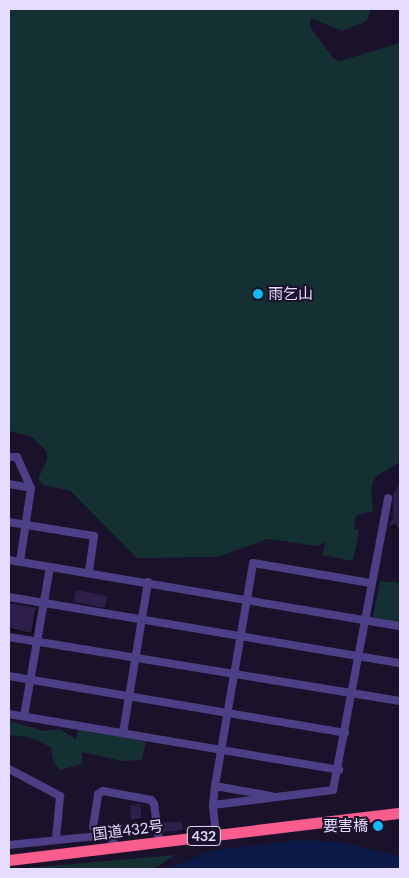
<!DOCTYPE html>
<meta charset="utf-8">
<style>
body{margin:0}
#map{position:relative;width:409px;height:878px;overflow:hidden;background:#1a122a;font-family:Lato,"Noto Sans JP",sans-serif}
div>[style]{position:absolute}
.green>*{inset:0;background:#153033}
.water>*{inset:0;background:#0d1947}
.shadow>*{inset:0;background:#0007;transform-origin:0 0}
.building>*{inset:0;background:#2e1f4a;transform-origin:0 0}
.minor>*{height:8px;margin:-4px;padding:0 4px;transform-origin:4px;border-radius:4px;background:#4d3f86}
.highway>*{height:11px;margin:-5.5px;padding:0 5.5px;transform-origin:5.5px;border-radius:5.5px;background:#f85d8e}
.dots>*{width:14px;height:14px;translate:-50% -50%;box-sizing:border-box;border:2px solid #1a122a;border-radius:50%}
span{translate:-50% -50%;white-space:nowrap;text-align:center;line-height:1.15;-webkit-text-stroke:4px #1a122a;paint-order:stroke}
.shield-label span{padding:1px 4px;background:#1a122a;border:1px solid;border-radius:4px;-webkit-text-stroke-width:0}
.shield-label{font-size:14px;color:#e5dcfe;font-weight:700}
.poi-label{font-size:15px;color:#e5dcfe}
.left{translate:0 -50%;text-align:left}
.right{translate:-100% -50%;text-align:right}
.street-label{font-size:15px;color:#e5dcfe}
.frame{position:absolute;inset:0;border:10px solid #e5dcfe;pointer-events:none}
</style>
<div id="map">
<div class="green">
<i style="clip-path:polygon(9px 9px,371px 9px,367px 21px,342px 31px,311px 18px,310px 27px,334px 59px,340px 61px,400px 43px,400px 462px,375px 477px,371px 488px,373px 511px,357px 515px,355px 519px,354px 529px,359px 530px,353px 561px,322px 555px,326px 542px,317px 546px,267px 539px,218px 557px,137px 558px,71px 491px,43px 485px,38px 479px,47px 460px,47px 452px,33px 437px,9px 431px)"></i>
<i style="clip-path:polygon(380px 581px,400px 583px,400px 623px,373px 617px)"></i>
<i style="clip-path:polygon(9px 721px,44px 731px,60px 729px,76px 740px,78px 728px,146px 741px,142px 760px,122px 761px,82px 752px,82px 764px,60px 770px,54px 763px,51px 747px,29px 737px,9px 735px)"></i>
<i style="clip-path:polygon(175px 855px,153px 869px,16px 869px)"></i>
</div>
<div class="water">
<i style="clip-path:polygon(300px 840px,341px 842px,400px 856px,400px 869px,165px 869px,215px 850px)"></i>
</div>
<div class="shadow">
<i style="clip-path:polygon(400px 489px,400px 527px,393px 529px,390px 526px,394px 519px,396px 492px)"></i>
<i style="clip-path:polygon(106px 597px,108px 599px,106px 609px,75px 602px)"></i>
<i style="clip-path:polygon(9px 605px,37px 611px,32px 634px,9px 630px)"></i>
<i style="left:140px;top:805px;width:14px;height:9px;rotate:78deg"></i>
<i style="clip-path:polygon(182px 823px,184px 831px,165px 831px)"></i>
</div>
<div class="building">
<i style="clip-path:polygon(400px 483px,400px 530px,395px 524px,388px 527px,393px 519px,393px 495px)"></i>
<i style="left:76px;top:590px;width:32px;height:12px;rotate:11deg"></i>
<i style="clip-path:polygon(9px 603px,36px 608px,31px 633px,10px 628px)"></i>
<i style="clip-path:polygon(140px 804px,142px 818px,131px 820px,130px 805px)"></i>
<i style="clip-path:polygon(162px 822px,182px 822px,183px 830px,163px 832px)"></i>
</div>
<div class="minor">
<i style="left:9px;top:457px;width:8px"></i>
<i style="left:17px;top:457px;width:34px;rotate:66deg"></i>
<i style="left:31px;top:488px;width:75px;rotate:98.5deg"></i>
<i style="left:9px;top:484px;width:22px;rotate:10deg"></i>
<i style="left:9px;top:522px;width:86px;rotate:9.4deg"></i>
<i style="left:94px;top:536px;width:36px;rotate:98deg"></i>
<i style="left:9px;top:560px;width:397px;rotate:9.6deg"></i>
<i style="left:9px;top:597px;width:397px;rotate:9.6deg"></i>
<i style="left:9px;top:637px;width:396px;rotate:9.3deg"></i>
<i style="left:9px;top:676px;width:341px;rotate:9.6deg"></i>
<i style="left:9px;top:714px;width:335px;rotate:9.6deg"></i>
<i style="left:24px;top:716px;width:151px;rotate:-80.1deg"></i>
<i style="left:123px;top:733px;width:153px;rotate:-80.6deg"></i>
<i style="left:9px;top:769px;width:58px;rotate:27.9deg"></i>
<i style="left:60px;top:796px;width:43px;rotate:95.3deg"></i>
<i style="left:215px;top:786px;width:58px;rotate:10deg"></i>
<i style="left:213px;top:805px;width:121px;rotate:-7.1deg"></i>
<i style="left:333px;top:790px;width:297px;rotate:-79.3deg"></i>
<i style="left:93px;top:827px;width:33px;rotate:-81deg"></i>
<i style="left:98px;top:794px;width:6px;rotate:-31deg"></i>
<i style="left:103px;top:791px;width:49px;rotate:10.6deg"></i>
<i style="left:151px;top:800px;width:5px;rotate:53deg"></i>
<i style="left:154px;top:804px;width:37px;rotate:82deg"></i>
<i style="left:216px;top:835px;width:30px;rotate:-96deg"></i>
<i style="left:213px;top:805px;width:19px;rotate:-84deg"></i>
<i style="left:215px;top:786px;width:226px;rotate:-80.3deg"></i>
<i style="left:253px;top:563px;width:119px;rotate:9.7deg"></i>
<i style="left:9px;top:845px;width:100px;rotate:-5.8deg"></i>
<i style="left:108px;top:835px;width:14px;rotate:54deg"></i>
</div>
<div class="highway">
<i style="left:9px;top:860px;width:394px;rotate:-6.9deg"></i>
</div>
<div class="dots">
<i style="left:258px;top:294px;background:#11b9f5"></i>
<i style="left:378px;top:826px;background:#11b9f5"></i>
</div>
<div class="shield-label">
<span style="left:204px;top:836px">432</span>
</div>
<div class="poi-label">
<span class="left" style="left:268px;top:294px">雨乞山</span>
<span class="right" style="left:368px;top:826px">要害橋</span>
</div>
<div class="street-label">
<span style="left:128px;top:830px;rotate:-7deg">国道432号</span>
</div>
<div class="frame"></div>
</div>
